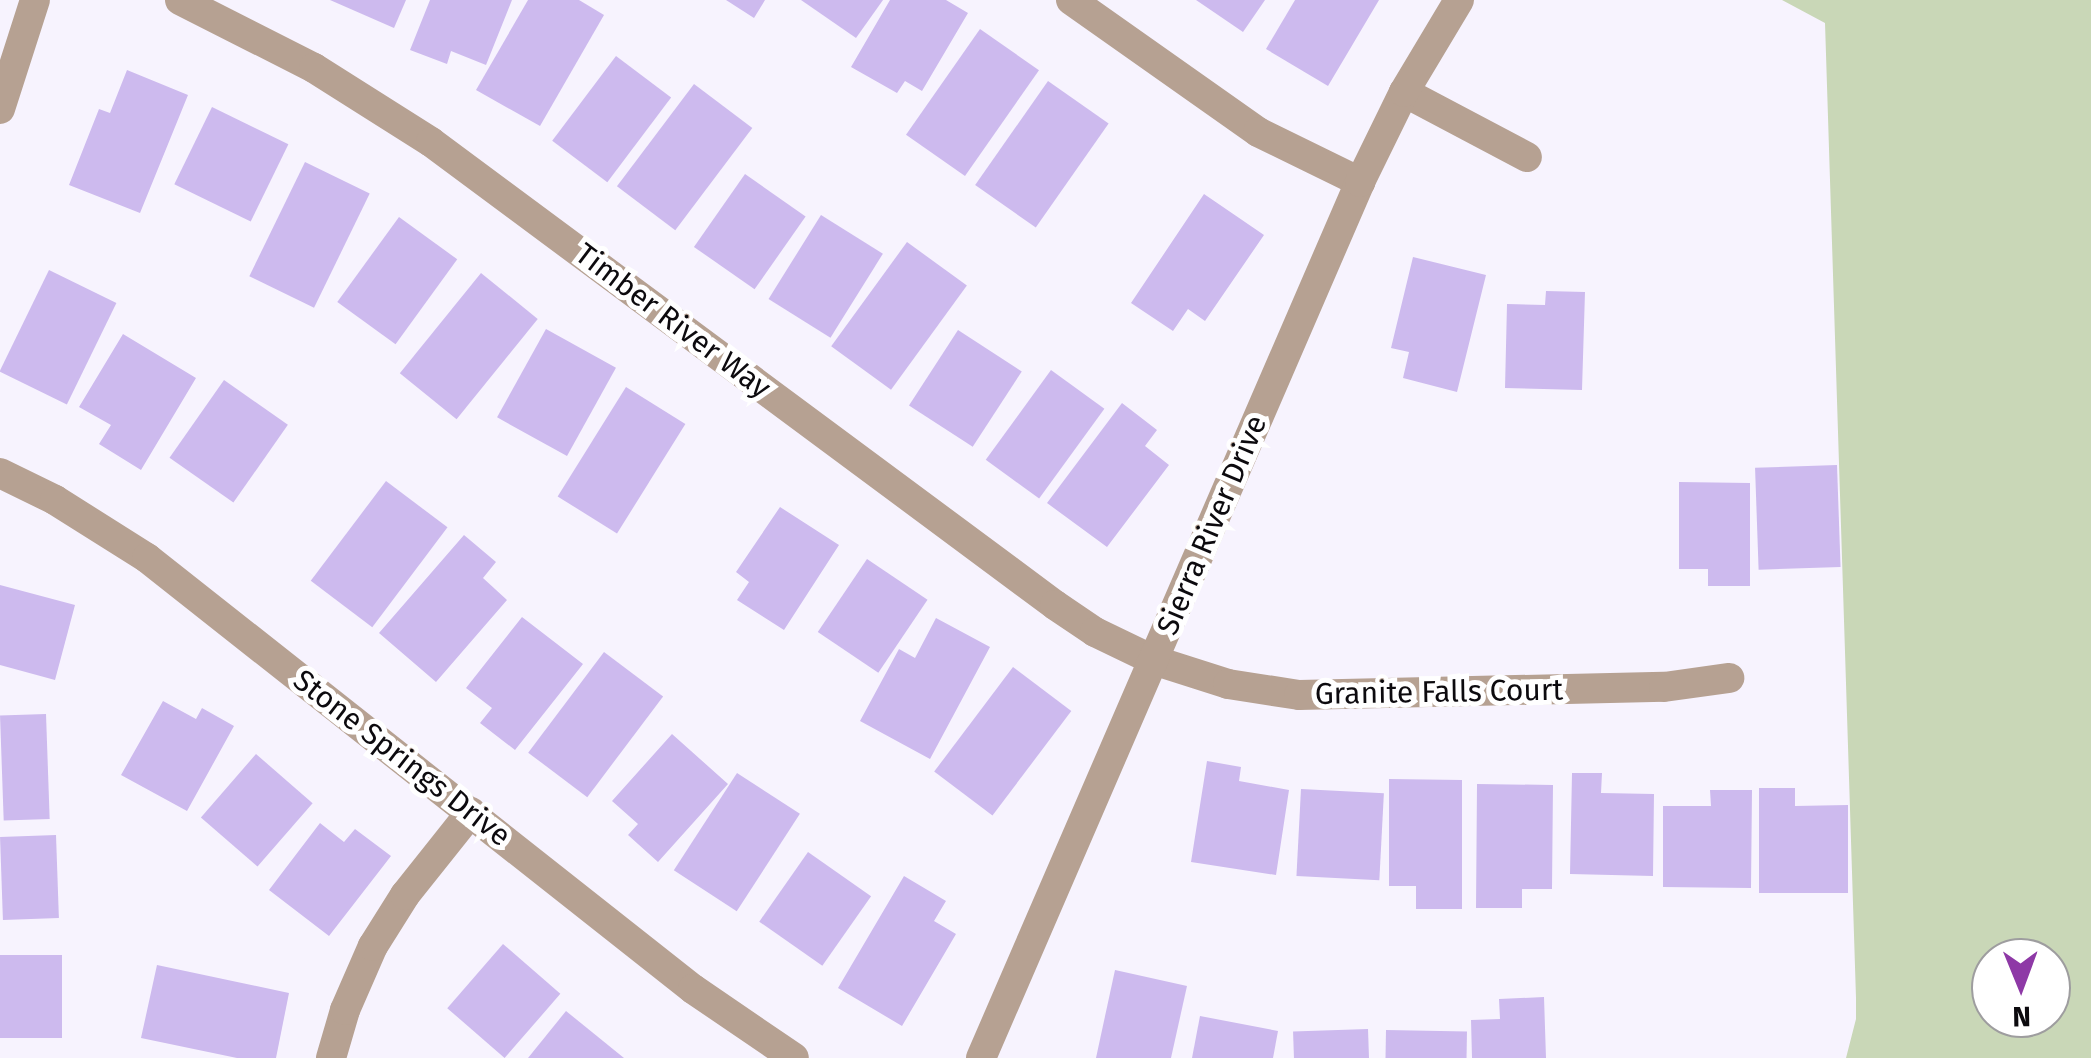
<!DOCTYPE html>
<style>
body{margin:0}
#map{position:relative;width:2091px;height:1058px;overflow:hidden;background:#f7f3fe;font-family:"Fira Sans",sans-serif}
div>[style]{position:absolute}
.green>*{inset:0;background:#c9d7b7}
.building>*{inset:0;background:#cdbaee;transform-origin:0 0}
.minor>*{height:30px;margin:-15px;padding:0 15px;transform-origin:15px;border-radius:15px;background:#b6a192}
span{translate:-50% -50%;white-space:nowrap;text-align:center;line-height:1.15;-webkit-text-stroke:10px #fff;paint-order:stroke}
.street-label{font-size:30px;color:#0c0a0e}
.north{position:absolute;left:1971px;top:938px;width:100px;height:100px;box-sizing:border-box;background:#fff;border:2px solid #9e9d9f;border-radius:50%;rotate:179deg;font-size:28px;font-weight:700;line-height:40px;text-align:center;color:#0c0a0e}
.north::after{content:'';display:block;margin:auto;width:35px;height:45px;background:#8e39a6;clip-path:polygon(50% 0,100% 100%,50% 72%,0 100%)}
</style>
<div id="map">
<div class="green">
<i style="clip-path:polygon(evenodd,1782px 0,2091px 0,2091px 1058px,1846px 1058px,1856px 1019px,1856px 998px,1825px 23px,1782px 0,1991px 958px,2051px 958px,2051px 1018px,1991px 1018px,1991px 958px)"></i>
</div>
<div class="building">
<i style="clip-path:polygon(330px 0,406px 0,394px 28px)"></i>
<i style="clip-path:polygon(430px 0,512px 0,486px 65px,451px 51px,447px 64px,410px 50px)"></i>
<i style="clip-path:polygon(528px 0,579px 0,604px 15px,540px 126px,476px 90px)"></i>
<i style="clip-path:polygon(726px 0,765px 0,754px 18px)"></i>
<i style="clip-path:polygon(801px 0,883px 0,856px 38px)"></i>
<i style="clip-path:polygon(890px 0,946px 0,968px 13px,922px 91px,905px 81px,897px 93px,851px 67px)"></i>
<i style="clip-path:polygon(1196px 0,1265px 0,1243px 32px)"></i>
<i style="clip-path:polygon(1295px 0,1379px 0,1328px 86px,1266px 49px)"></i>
<i style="left:980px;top:29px;width:72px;height:129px;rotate:35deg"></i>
<i style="left:616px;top:56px;width:69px;height:106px;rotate:37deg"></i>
<i style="clip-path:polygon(127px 70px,188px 95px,140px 213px,69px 185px,99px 109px,110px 113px)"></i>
<i style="left:1048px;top:81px;width:74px;height:127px;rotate:35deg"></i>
<i style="left:694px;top:84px;width:73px;height:128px;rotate:37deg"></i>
<i style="left:212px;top:107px;width:85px;height:86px;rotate:26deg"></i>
<i style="left:305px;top:162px;width:72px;height:127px;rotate:26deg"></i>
<i style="left:745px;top:174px;width:74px;height:89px;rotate:35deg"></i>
<i style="clip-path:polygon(1204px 194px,1264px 235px,1205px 321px,1188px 309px,1173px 331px,1131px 303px)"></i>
<i style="left:821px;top:215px;width:73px;height:99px;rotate:32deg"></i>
<i style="left:399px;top:217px;width:72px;height:105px;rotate:36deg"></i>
<i style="left:907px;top:242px;width:74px;height:129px;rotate:36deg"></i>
<i style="clip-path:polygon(1413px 257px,1486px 275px,1457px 392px,1403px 378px,1409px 352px,1391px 348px)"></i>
<i style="left:49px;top:270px;width:75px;height:113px;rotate:26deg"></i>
<i style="left:481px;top:273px;width:73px;height:129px;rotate:39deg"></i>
<i style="clip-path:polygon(1546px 291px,1585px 292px,1582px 390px,1505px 388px,1507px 304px,1545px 305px)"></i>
<i style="left:546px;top:329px;width:80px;height:101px;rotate:29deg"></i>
<i style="left:958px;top:330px;width:76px;height:90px;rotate:33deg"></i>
<i style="clip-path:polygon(123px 334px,196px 378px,141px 470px,99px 444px,111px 425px,79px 407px)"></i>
<i style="left:1051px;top:370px;width:66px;height:111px;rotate:36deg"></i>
<i style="left:224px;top:380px;width:78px;height:95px;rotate:35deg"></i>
<i style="left:626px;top:387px;width:70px;height:129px;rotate:32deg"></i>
<i style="clip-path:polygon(1122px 403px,1157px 430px,1145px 446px,1169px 465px,1107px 547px,1047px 503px)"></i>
<i style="left:1837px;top:465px;width:102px;height:82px;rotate:88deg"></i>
<i style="left:386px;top:481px;width:77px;height:125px;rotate:37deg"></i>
<i style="clip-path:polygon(1679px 482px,1750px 483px,1750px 586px,1708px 586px,1708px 569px,1679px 569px)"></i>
<i style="clip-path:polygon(780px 507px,839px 545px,784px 630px,737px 600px,749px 582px,736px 572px)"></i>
<i style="clip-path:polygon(464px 535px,496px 562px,483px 578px,507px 600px,436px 682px,379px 633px)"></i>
<i style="left:867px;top:559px;width:73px;height:88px;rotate:34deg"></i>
<i style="clip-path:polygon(0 585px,75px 605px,55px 680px,0 665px)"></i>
<i style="clip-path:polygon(522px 617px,583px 664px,515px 750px,480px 723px,492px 708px,466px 688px)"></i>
<i style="clip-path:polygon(936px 618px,990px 647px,930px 759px,860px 721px,899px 649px,915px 658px)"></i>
<i style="left:604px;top:652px;width:74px;height:126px;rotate:37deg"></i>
<i style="left:1013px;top:667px;width:73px;height:131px;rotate:37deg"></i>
<i style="clip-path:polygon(163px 701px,196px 719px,202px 708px,234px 726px,187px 811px,121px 775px)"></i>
<i style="left:46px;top:714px;width:105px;height:46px;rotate:88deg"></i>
<i style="clip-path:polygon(672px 734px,728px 784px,658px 862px,628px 835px,638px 824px,612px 801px)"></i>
<i style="left:256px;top:754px;width:75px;height:84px;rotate:41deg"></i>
<i style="clip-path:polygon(1207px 761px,1241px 767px,1239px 781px,1289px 790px,1276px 875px,1191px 862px)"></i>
<i style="left:737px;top:773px;width:75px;height:116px;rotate:33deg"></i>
<i style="clip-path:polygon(1572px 773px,1602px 773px,1601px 793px,1654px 794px,1653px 876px,1570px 874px)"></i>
<i style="clip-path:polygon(1389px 779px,1462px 780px,1462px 909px,1416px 909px,1416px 886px,1389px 886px)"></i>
<i style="clip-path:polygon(1477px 784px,1553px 785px,1552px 889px,1522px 889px,1522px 908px,1476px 908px)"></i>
<i style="clip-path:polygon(1759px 788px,1795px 788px,1795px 806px,1848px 805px,1848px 893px,1759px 893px)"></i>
<i style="left:1301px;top:789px;width:83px;height:87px;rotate:3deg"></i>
<i style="clip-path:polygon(1710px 790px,1752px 790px,1751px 888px,1663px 887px,1663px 806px,1711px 806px)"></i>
<i style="clip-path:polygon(320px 823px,344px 842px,355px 829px,391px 856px,329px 936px,269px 890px)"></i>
<i style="left:56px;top:835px;width:83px;height:56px;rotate:88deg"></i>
<i style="left:808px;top:852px;width:77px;height:85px;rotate:35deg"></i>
<i style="clip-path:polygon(904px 876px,946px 901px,934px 921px,956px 934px,902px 1026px,838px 988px)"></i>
<i style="left:503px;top:944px;width:76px;height:85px;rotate:41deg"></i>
<i style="left:0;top:955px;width:62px;height:83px"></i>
<i style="clip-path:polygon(157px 965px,289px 993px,276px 1058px,237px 1058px,141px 1038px)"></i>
<i style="clip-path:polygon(1115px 970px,1187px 986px,1171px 1058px,1096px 1058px)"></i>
<i style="clip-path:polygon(1544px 997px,1546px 1058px,1472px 1058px,1471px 1020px,1500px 1019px,1499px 999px)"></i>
<i style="clip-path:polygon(566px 1011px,624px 1058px,528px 1058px)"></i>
<i style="clip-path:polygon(1200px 1016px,1278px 1031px,1273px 1058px,1192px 1058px)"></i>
<i style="left:1368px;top:1029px;width:29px;height:75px;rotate:88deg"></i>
<i style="left:1386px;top:1030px;width:81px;height:28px;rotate:1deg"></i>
</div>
<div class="minor">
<i style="left:180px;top:0;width:150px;rotate:26.9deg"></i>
<i style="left:314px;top:68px;width:138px;rotate:32.3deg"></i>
<i style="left:431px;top:142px;width:777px;rotate:36.57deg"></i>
<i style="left:1055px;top:605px;width:48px;rotate:34deg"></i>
<i style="left:1095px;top:632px;width:64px;rotate:25.8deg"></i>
<i style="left:1153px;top:660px;width:79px;rotate:17.7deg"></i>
<i style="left:1228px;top:684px;width:72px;rotate:8.8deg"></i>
<i style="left:1299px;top:695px;width:365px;rotate:-1.3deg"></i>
<i style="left:1664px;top:687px;width:66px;rotate:-7.9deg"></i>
<i style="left:1071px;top:0;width:229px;rotate:35.2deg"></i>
<i style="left:1258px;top:132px;width:114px;rotate:26.1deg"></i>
<i style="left:1404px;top:92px;width:139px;rotate:27.9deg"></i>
<i style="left:0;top:109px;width:114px;rotate:-72.2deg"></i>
<i style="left:0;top:473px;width:61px;rotate:26.1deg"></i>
<i style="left:55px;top:500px;width:109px;rotate:32.2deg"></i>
<i style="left:147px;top:558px;width:696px;rotate:38.29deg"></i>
<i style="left:693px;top:989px;width:122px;rotate:34.3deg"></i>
<i style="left:331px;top:1058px;width:50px;rotate:-73.7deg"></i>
<i style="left:345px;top:1010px;width:70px;rotate:-66.4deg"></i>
<i style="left:373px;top:946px;width:60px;rotate:-57.9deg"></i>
<i style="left:405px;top:895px;width:106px;rotate:-51.5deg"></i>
<i style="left:981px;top:1058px;width:954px;rotate:-66.6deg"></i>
<i style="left:1360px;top:182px;width:100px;rotate:-63.9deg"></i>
<i style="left:1404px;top:92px;width:107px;rotate:-59.1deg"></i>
</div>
<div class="street-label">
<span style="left:673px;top:321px;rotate:37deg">Timber River Way</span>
<span style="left:1212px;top:525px;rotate:-67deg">Sierra River Drive</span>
<span style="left:1439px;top:692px;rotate:-1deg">Granite Falls Court</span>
<span style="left:402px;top:758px;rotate:38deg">Stone Springs Drive</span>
</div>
<div class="north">N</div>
</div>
